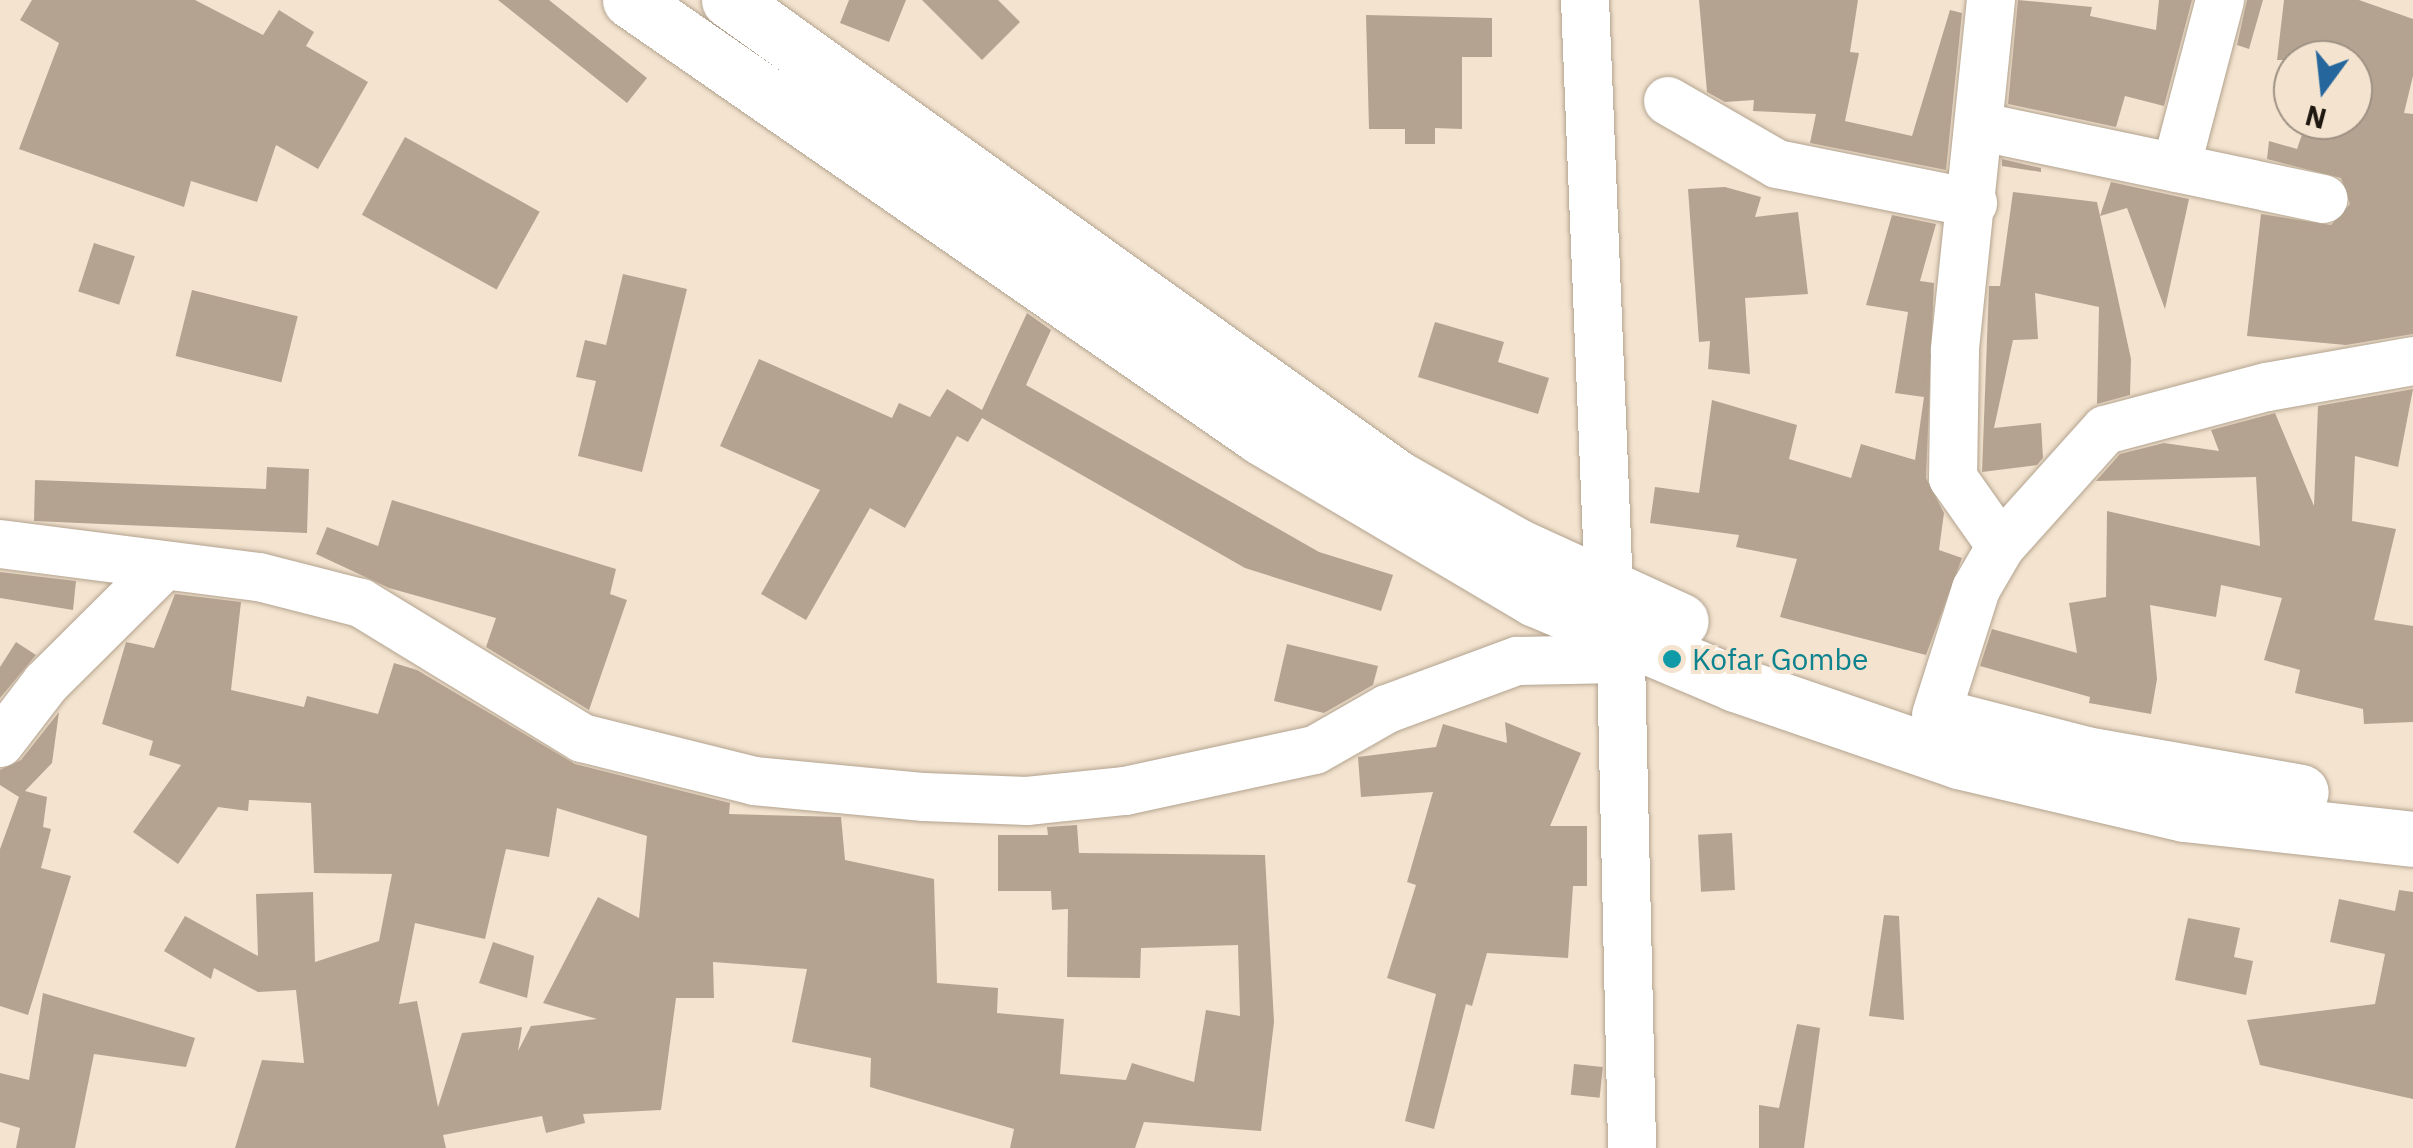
<!DOCTYPE html>
<style>
body{margin:0}
#map{position:relative;width:2413px;height:1148px;overflow:hidden;background:#f3e3cf;font-family:"IBM Plex Sans",sans-serif}
div>[style]{position:absolute}
.building>*{inset:0;background:#b5a391;transform-origin:0 0}
.roads{filter:drop-shadow(0 0 2px #b2a38f) drop-shadow(0 0 2px #b2a38f)}
.minor>*{height:48px;margin:-24px;padding:0 24px;transform-origin:24px;border-radius:24px;background:#fff}
.highway>*{height:55px;margin:-27.5px;padding:0 27.5px;transform-origin:27.5px;border-radius:27.5px;background:#fff}
.dots>*{width:28px;height:28px;translate:-50% -50%;box-sizing:border-box;border:5px solid #f3e3cf;border-radius:50%}
span{translate:-50% -50%;white-space:nowrap;text-align:center;line-height:1.15;-webkit-text-stroke:8px #f3e3cf;paint-order:stroke}
.culture-label{font-size:30px;color:#0d838f}
.left{translate:0 -50%;text-align:left}
.north{position:absolute;left:2273px;top:40px;width:100px;height:100px;box-sizing:border-box;background:#f3e3cf;border:2px solid #9d9183;border-radius:50%;rotate:195deg;font-size:28px;font-weight:700;line-height:40px;text-align:center;color:#1d1710}
.north::after{content:'';display:block;margin:auto;width:35px;height:45px;background:#25669c;clip-path:polygon(50% 0,100% 100%,50% 72%,0 100%)}
</style>
<div id="map">
<div class="building">
<i style="clip-path:polygon(32px 0,195px 0,263px 35px,279px 10px,314px 32px,306px 46px,368px 82px,318px 169px,276px 145px,257px 202px,191px 181px,184px 207px,19px 149px,59px 43px,20px 20px)"></i>
<i style="clip-path:polygon(498px 0,549px 0,647px 78px,627px 103px)"></i>
<i style="clip-path:polygon(849px 0,906px 0,889px 42px,840px 23px)"></i>
<i style="clip-path:polygon(922px 0,998px 0,1020px 22px,982px 60px)"></i>
<i style="clip-path:polygon(1699px 0,1858px 0,1850px 52px,1859px 53px,1845px 121px,1912px 136px,1950px 10px,1962px 13px,1946px 170px,1810px 143px,1816px 114px,1753px 111px,1754px 100px,1725px 102px,1707px 92px)"></i>
<i style="clip-path:polygon(2018px 0,2092px 7px,2090px 16px,2156px 30px,2159px 0,2192px 0,2164px 106px,2125px 96px,2116px 127px,2008px 104px)"></i>
<i style="clip-path:polygon(2247px 0,2263px 0,2249px 49px,2237px 45px)"></i>
<i style="clip-path:polygon(2284px 0,2359px 0,2413px 19px,2413px 76px,2404px 113px,2413px 114px,2413px 334px,2346px 345px,2247px 336px,2261px 214px,2331px 225px,2350px 204px,2341px 178px,2267px 159px,2269px 141px,2297px 149px,2307px 120px,2353px 120px,2353px 60px,2277px 60px)"></i>
<i style="clip-path:polygon(1366px 15px,1492px 18px,1492px 57px,1462px 57px,1462px 129px,1435px 128px,1435px 144px,1405px 144px,1405px 129px,1369px 129px)"></i>
<i style="left:405px;top:137px;width:154px;height:89px;rotate:29deg"></i>
<i style="clip-path:polygon(2002px 159px,2041px 168px,2041px 172px,2002px 166px)"></i>
<i style="clip-path:polygon(2111px 182px,2189px 199px,2165px 309px,2127px 208px,2100px 216px)"></i>
<i style="clip-path:polygon(1725px 187px,1761px 197px,1755px 217px,1798px 212px,1808px 294px,1745px 298px,1750px 374px,1708px 369px,1710px 341px,1699px 342px,1688px 189px)"></i>
<i style="clip-path:polygon(2013px 192px,2097px 202px,2131px 359px,2130px 395px,2097px 404px,2099px 307px,2035px 293px,2038px 339px,2013px 340px,1994px 428px,2041px 423px,2043px 458px,2037px 465px,1982px 472px,1989px 286px,2000px 286px)"></i>
<i style="clip-path:polygon(1892px 215px,1936px 224px,1920px 281px,1934px 283px,1926px 478px,1944px 513px,1939px 550px,1962px 558px,1926px 655px,1780px 617px,1797px 559px,1736px 547px,1739px 535px,1650px 523px,1655px 487px,1699px 493px,1712px 400px,1797px 425px,1789px 459px,1851px 478px,1861px 444px,1915px 460px,1924px 397px,1895px 393px,1908px 312px,1866px 305px)"></i>
<i style="left:94px;top:243px;width:43px;height:51px;rotate:18deg"></i>
<i style="clip-path:polygon(623px 274px,687px 289px,642px 472px,578px 456px,596px 381px,576px 377px,585px 340px,606px 345px)"></i>
<i style="left:192px;top:290px;width:109px;height:68px;rotate:14deg"></i>
<i style="clip-path:polygon(1027px 313px,1051px 330px,1026px 385px,1319px 552px,1393px 575px,1381px 611px,1245px 568px,982px 418px,968px 442px,957px 436px,905px 528px,870px 508px,806px 620px,761px 594px,820px 490px,720px 446px,759px 359px,892px 418px,899px 403px,930px 417px,947px 389px,982px 410px)"></i>
<i style="clip-path:polygon(1435px 322px,1504px 342px,1498px 362px,1549px 378px,1538px 414px,1418px 377px)"></i>
<i style="clip-path:polygon(2413px 389px,2398px 467px,2355px 456px,2352px 521px,2396px 529px,2374px 620px,2413px 626px,2413px 722px,2364px 724px,2363px 709px,2295px 693px,2300px 670px,2264px 660px,2282px 598px,2221px 585px,2216px 617px,2150px 605px,2157px 679px,2151px 714px,2089px 703px,2090px 697px,1980px 666px,1992px 629px,2077px 653px,2069px 603px,2106px 597px,2107px 511px,2260px 546px,2256px 477px,2096px 481px,2120px 454px,2164px 443px,2219px 451px,2211px 430px,2275px 413px,2314px 506px,2318px 406px)"></i>
<i style="clip-path:polygon(267px 467px,309px 469px,307px 533px,34px 521px,35px 480px,266px 489px)"></i>
<i style="clip-path:polygon(392px 500px,616px 569px,610px 594px,627px 600px,589px 710px,486px 647px,496px 618px,389px 588px,316px 554px,327px 527px,378px 546px)"></i>
<i style="clip-path:polygon(0 572px,76px 581px,73px 610px,0 598px)"></i>
<i style="clip-path:polygon(evenodd,175px 594px,241px 602px,231px 690px,304px 707px,307px 696px,378px 714px,394px 663px,417px 670px,575px 764px,730px 803px,729px 814px,841px 817px,845px 860px,934px 879px,937px 983px,998px 988px,997px 1013px,1064px 1019px,1060px 1074px,1126px 1080px,1132px 1063px,1194px 1082px,1206px 1010px,1240px 1016px,1238px 945px,1141px 948px,1140px 978px,1067px 977px,1068px 909px,1052px 910px,1051px 891px,998px 891px,998px 835px,1048px 835px,1047px 827px,1077px 825px,1079px 853px,1265px 855px,1274px 1022px,1261px 1131px,1144px 1122px,1135px 1148px,1010px 1148px,1014px 1129px,870px 1087px,871px 1058px,792px 1042px,807px 969px,713px 962px,714px 998px,676px 998px,661px 1110px,583px 1114px,585px 1123px,546px 1133px,542px 1116px,443px 1135px,446px 1148px,235px 1148px,262px 1060px,304px 1063px,296px 990px,258px 992px,214px 968px,211px 979px,164px 951px,185px 916px,258px 956px,256px 894px,313px 892px,315px 962px,379px 941px,392px 874px,314px 873px,311px 803px,249px 800px,248px 811px,218px 807px,178px 864px,133px 832px,181px 765px,149px 755px,153px 741px,102px 724px,126px 642px,154px 648px,175px 594px,557px 808px,647px 836px,639px 918px,598px 897px,543px 1003px,597px 1019px,531px 1026px,518px 1051px,522px 1027px,462px 1033px,438px 1107px,417px 1001px,399px 1004px,415px 923px,485px 939px,506px 849px,549px 857px,557px 808px)"></i>
<i style="clip-path:polygon(16px 642px,36px 655px,0 698px,0 667px)"></i>
<i style="clip-path:polygon(1287px 644px,1378px 666px,1373px 685px,1324px 713px,1274px 701px)"></i>
<i style="clip-path:polygon(59px 712px,52px 763px,25px 791px,47px 797px,43px 827px,51px 829px,41px 868px,71px 876px,28px 1015px,0 1006px,0 849px,19px 797px,0 785px,0 770px,21px 760px)"></i>
<i style="clip-path:polygon(1505px 722px,1581px 753px,1550px 826px,1587px 826px,1587px 886px,1573px 886px,1568px 958px,1487px 953px,1472px 1006px,1466px 1004px,1434px 1129px,1405px 1121px,1436px 994px,1387px 978px,1416px 885px,1407px 882px,1433px 792px,1361px 797px,1358px 757px,1436px 747px,1443px 724px,1507px 743px)"></i>
<i style="left:1732px;top:833px;width:57px;height:34px;rotate:87deg"></i>
<i style="clip-path:polygon(2399px 890px,2413px 892px,2413px 1099px,2260px 1065px,2247px 1020px,2375px 1004px,2385px 954px,2330px 942px,2339px 899px,2395px 911px)"></i>
<i style="clip-path:polygon(1884px 915px,1899px 916px,1904px 1020px,1869px 1016px)"></i>
<i style="clip-path:polygon(2188px 918px,2240px 928px,2234px 957px,2253px 961px,2246px 995px,2175px 980px)"></i>
<i style="clip-path:polygon(493px 942px,534px 956px,527px 998px,479px 983px)"></i>
<i style="clip-path:polygon(43px 993px,195px 1038px,186px 1067px,94px 1054px,75px 1148px,16px 1148px,20px 1128px,0 1122px,0 1073px,29px 1080px)"></i>
<i style="clip-path:polygon(1797px 1024px,1820px 1028px,1804px 1148px,1759px 1148px,1759px 1105px,1779px 1108px)"></i>
<i style="left:1574px;top:1064px;width:29px;height:31px;rotate:6deg"></i>
</div>
<div class="roads">
<div class="minor">
<i style="left:1585px;top:0;width:590px;rotate:87.67deg"></i>
<i style="left:1991px;top:0;width:353px;rotate:95.9deg"></i>
<i style="left:1955px;top:351px;width:127px;rotate:90.9deg"></i>
<i style="left:1953px;top:478px;width:83px;rotate:54.8deg"></i>
<i style="left:1668px;top:101px;width:126px;rotate:30deg"></i>
<i style="left:1777px;top:164px;width:200px;rotate:11.3deg"></i>
<i style="left:1982px;top:127px;width:349px;rotate:11.9deg"></i>
<i style="left:2176px;top:168px;width:174px;rotate:-75.3deg"></i>
<i style="left:0;top:544px;width:261px;rotate:7.3deg"></i>
<i style="left:259px;top:577px;width:105px;rotate:14.3deg"></i>
<i style="left:361px;top:603px;width:259px;rotate:31.4deg"></i>
<i style="left:582px;top:738px;width:177px;rotate:14deg"></i>
<i style="left:754px;top:781px;width:171px;rotate:5.4deg"></i>
<i style="left:924px;top:797px;width:103px;rotate:2.2deg"></i>
<i style="left:1027px;top:801px;width:99px;rotate:-5.8deg"></i>
<i style="left:1125px;top:791px;width:194px;rotate:-12.2deg"></i>
<i style="left:1315px;top:750px;width:83px;rotate:-29.7deg"></i>
<i style="left:1387px;top:709px;width:139px;rotate:-20.3deg"></i>
<i style="left:1517px;top:661px;width:104px;rotate:-1.1deg"></i>
<i style="left:1626px;top:639px;width:21px;rotate:104deg"></i>
<i style="left:1621px;top:659px;width:489px;rotate:88.7deg"></i>
<i style="left:1936px;top:715px;width:132px;rotate:-72.4deg"></i>
<i style="left:1976px;top:589px;width:50px;rotate:-59.8deg"></i>
<i style="left:2001px;top:546px;width:156px;rotate:-48.1deg"></i>
<i style="left:2105px;top:430px;width:168px;rotate:-14.9deg"></i>
<i style="left:2267px;top:387px;width:148px;rotate:-10.1deg"></i>
<i style="left:0;top:743px;width:76px;rotate:-52.5deg"></i>
<i style="left:46px;top:683px;width:166px;rotate:-44.8deg"></i>
</div>
<div class="highway">
<i style="left:630px;top:0;width:768px;rotate:34.7deg"></i>
<i style="left:1261px;top:437px;width:318px;rotate:30.6deg"></i>
<i style="left:1535px;top:599px;width:217px;rotate:23deg"></i>
<i style="left:1735px;top:684px;width:236px;rotate:19deg"></i>
<i style="left:1958px;top:761px;width:232px;rotate:13.2deg"></i>
<i style="left:2184px;top:814px;width:230px;rotate:6.2deg"></i>
<i style="left:729px;top:0;width:821px;rotate:35.59deg"></i>
<i style="left:1397px;top:478px;width:138px;rotate:29.5deg"></i>
<i style="left:1517px;top:546px;width:180px;rotate:24.6deg"></i>
<i style="left:1950px;top:719px;width:140px;rotate:14.4deg"></i>
<i style="left:2086px;top:754px;width:218px;rotate:10deg"></i>
</div>
</div>
<div class="dots">
<i style="left:1672px;top:659px;background:#0f9aa8"></i>
</div>
<div class="culture-label">
<span class="left" style="left:1692px;top:659px">Kofar Gombe</span>
</div>
<div class="north">N</div>
</div>
